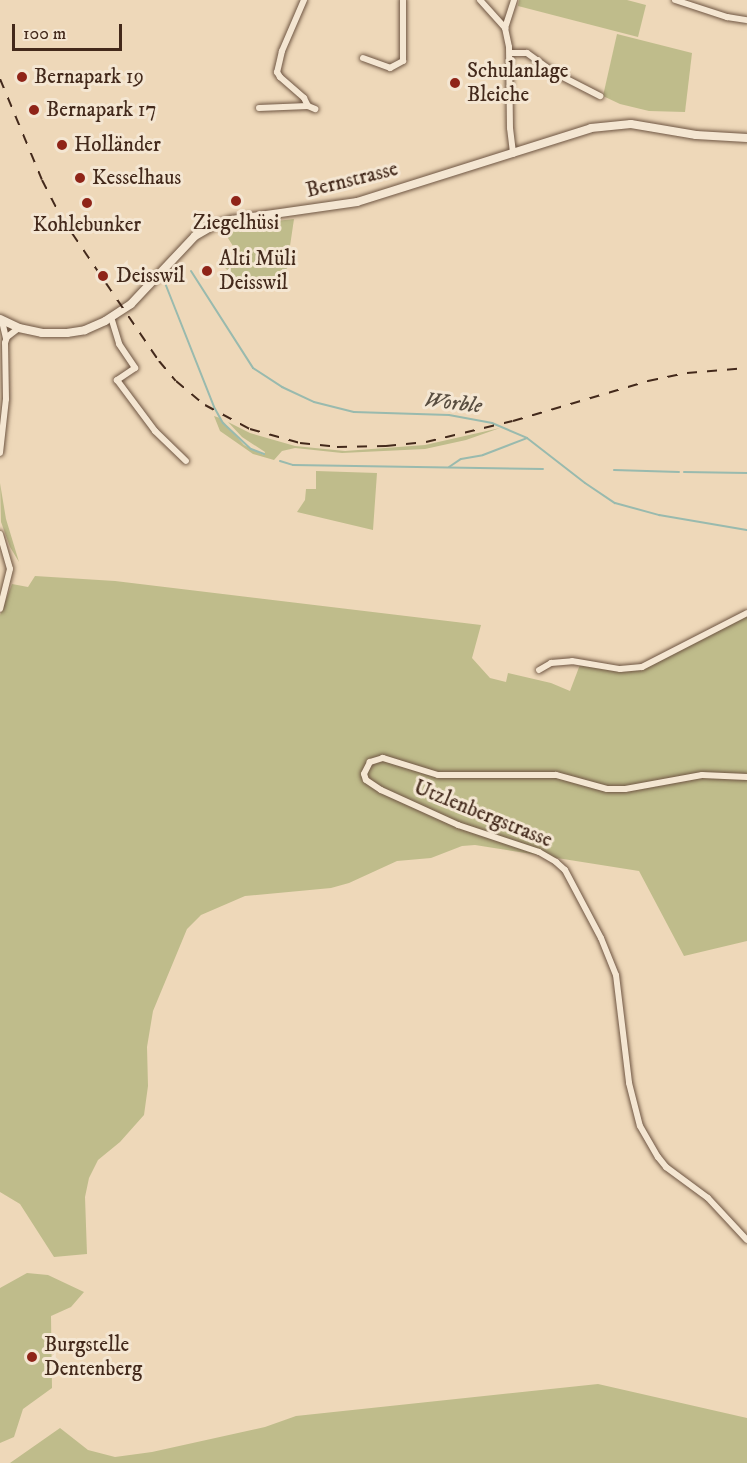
<!DOCTYPE html>
<meta charset="utf-8">
<style>
body{margin:0}
#map{position:relative;width:747px;height:1463px;overflow:hidden;background:#eed8b9;font-family:"IM FELL DW Pica",serif}
div>[style]{position:absolute}
.green>*{inset:0;background:#bfbc8b}
.stream>*{height:2px;margin:-1px;padding:0 1px;transform-origin:1px;border-radius:1px;background:#99baae}
.roads{filter:drop-shadow(0 0 2px #6e5542) drop-shadow(0 0 2px #6e5542)}
.minor>*{height:6px;margin:-3px;padding:0 3px;transform-origin:3px;border-radius:3px;background:#f4e6d2}
.secondary>*{height:8px;margin:-4px;padding:0 4px;transform-origin:4px;border-radius:4px;background:#f4e6d2}
.rail>*{height:2px;margin-top:-1px;transform-origin:0;background:repeating-linear-gradient(90deg,#43291b 0 10px,transparent 0 20px)}
.dots>*{width:16px;height:16px;translate:-50% -50%;box-sizing:border-box;border:3px solid #f4e6d2;border-radius:50%}
span{translate:-50% -50%;white-space:nowrap;text-align:center;line-height:1.15;-webkit-text-stroke:6px #f4e6d2;paint-order:stroke}
.poi-label{font-size:21px;color:#43291b}
.left{translate:0 -50%;text-align:left}
.street-label{font-size:21px;color:#43291b}
.water-label{font-size:22px;color:#584d40;font-style:italic}
.scale{position:absolute;left:12px;top:24px;width:110px;height:27px;box-sizing:border-box;border:3px solid #43291b;border-top:0;padding-left:8px;font-size:18px;line-height:21px;white-space:nowrap;color:#43291b;-webkit-text-stroke:4px #f4e6d2;paint-order:stroke}
</style>
<div id="map">
<div class="green">
<i style="clip-path:polygon(519px 0,627px 0,646px 5px,638px 37px,518px 6px)"></i>
<i style="clip-path:polygon(617px 34px,692px 53px,685px 112px,649px 111px,620px 104px,603px 96px)"></i>
<i style="clip-path:polygon(294px 219px,286px 273px,245px 287px,223px 266px,240px 257px,221px 227px)"></i>
<i style="clip-path:polygon(214px 416px,220px 418px,244px 445px,264px 455px,265px 452px,242px 437px,228px 422px,250px 433px,295px 446px,345px 451px,425px 445px,500px 428px,466px 440px,425px 449px,342px 453px,295px 448px,282px 451px,274px 460px,253px 454px,220px 431px)"></i>
<i style="clip-path:polygon(316px 471px,377px 473px,373px 530px,297px 512px,305px 500px,306px 489px,316px 489px)"></i>
<i style="clip-path:polygon(0 483px,6px 519px,19px 562px,10px 547px,1px 522px)"></i>
<i style="clip-path:polygon(35px 576px,115px 581px,481px 625px,472px 658px,490px 678px,506px 682px,508px 673px,551px 683px,570px 691px,581px 662px,636px 669px,747px 613px,747px 941px,684px 956px,639px 871px,475px 845px,462px 846px,431px 858px,397px 861px,349px 883px,331px 888px,245px 896px,201px 915px,187px 929px,153px 1011px,147px 1047px,148px 1086px,144px 1115px,120px 1142px,98px 1160px,89px 1178px,85px 1197px,87px 1254px,54px 1257px,20px 1204px,0 1192px,0 615px,12px 584px,28px 587px)"></i>
<i style="clip-path:polygon(27px 1273px,48px 1275px,84px 1292px,71px 1307px,51px 1316px,52px 1388px,23px 1409px,14px 1437px,0 1443px,0 1288px)"></i>
<i style="clip-path:polygon(598px 1384px,747px 1418px,747px 1463px,10px 1463px,60px 1428px,88px 1450px,115px 1457px,152px 1452px,265px 1427px,296px 1416px)"></i>
</div>
<div class="stream">
<i style="left:191px;top:271px;width:115px;rotate:57.4deg"></i>
<i style="left:253px;top:368px;width:35px;rotate:33deg"></i>
<i style="left:282px;top:387px;width:35px;rotate:25deg"></i>
<i style="left:314px;top:402px;width:41px;rotate:14deg"></i>
<i style="left:354px;top:412px;width:95px;rotate:1.8deg"></i>
<i style="left:449px;top:415px;width:44px;rotate:10.5deg"></i>
<i style="left:492px;top:423px;width:38px;rotate:23deg"></i>
<i style="left:527px;top:438px;width:73px;rotate:37.8deg"></i>
<i style="left:585px;top:483px;width:36px;rotate:34deg"></i>
<i style="left:615px;top:503px;width:46px;rotate:15.3deg"></i>
<i style="left:659px;top:515px;width:89px;rotate:9.7deg"></i>
<i style="left:165px;top:283px;width:133px;rotate:68.4deg"></i>
<i style="left:214px;top:407px;width:18px;rotate:61deg"></i>
<i style="left:223px;top:423px;width:38px;rotate:43deg"></i>
<i style="left:251px;top:449px;width:14px;rotate:21deg"></i>
<i style="left:280px;top:461px;width:14px;rotate:17deg"></i>
<i style="left:293px;top:465px;width:250px;rotate:0.9deg"></i>
<i style="left:449px;top:467px;width:14px;rotate:-34deg"></i>
<i style="left:461px;top:459px;width:22px;rotate:-10deg"></i>
<i style="left:483px;top:455px;width:47px;rotate:-21.1deg"></i>
<i style="left:614px;top:470px;width:65px;rotate:1.8deg"></i>
<i style="left:684px;top:472px;width:63px;rotate:0.9deg"></i>
</div>
<div class="roads">
<div class="minor">
<i style="left:304px;top:0;width:56px;rotate:113.3deg"></i>
<i style="left:282px;top:51px;width:22px;rotate:103deg"></i>
<i style="left:277px;top:72px;width:6px;rotate:59deg"></i>
<i style="left:280px;top:77px;width:32px;rotate:41deg"></i>
<i style="left:304px;top:98px;width:9px;rotate:63deg"></i>
<i style="left:308px;top:106px;width:8px;rotate:23deg"></i>
<i style="left:480px;top:0;width:38px;rotate:48deg"></i>
<i style="left:505px;top:28px;width:19px;rotate:78deg"></i>
<i style="left:509px;top:47px;width:81px;rotate:89.3deg"></i>
<i style="left:510px;top:128px;width:26px;rotate:83deg"></i>
<i style="left:675px;top:0;width:55px;rotate:18.1deg"></i>
<i style="left:727px;top:17px;width:20px;rotate:9deg"></i>
<i style="left:505px;top:28px;width:29px;rotate:-72deg"></i>
<i style="left:510px;top:53px;width:17px"></i>
<i style="left:527px;top:53px;width:34px;rotate:36deg"></i>
<i style="left:555px;top:73px;width:51px;rotate:27.1deg"></i>
<i style="left:363px;top:58px;width:29px;rotate:20deg"></i>
<i style="left:390px;top:68px;width:15px;rotate:-28deg"></i>
<i style="left:403px;top:61px;width:61px;rotate:-90deg"></i>
<i style="left:259px;top:108px;width:49px;rotate:-2.3deg"></i>
<i style="left:111px;top:317px;width:28px;rotate:73deg"></i>
<i style="left:119px;top:344px;width:29px;rotate:56deg"></i>
<i style="left:135px;top:368px;width:22px;rotate:146deg"></i>
<i style="left:117px;top:380px;width:64px;rotate:53.3deg"></i>
<i style="left:155px;top:431px;width:43px;rotate:44.1deg"></i>
<i style="left:2px;top:321px;width:18px;rotate:77deg"></i>
<i style="left:0;top:453px;width:54px;rotate:-83.7deg"></i>
<i style="left:6px;top:399px;width:56px;rotate:-91deg"></i>
<i style="left:5px;top:343px;width:6px;rotate:-72deg"></i>
<i style="left:7px;top:337px;width:15px;rotate:-37deg"></i>
<i style="left:0;top:534px;width:36px;rotate:74deg"></i>
<i style="left:10px;top:569px;width:41px;rotate:104deg"></i>
<i style="left:539px;top:670px;width:14px;rotate:-30deg"></i>
<i style="left:551px;top:663px;width:21px;rotate:-5deg"></i>
<i style="left:572px;top:661px;width:49px;rotate:9.5deg"></i>
<i style="left:620px;top:669px;width:22px;rotate:-5deg"></i>
<i style="left:642px;top:667px;width:118px;rotate:-27.2deg"></i>
<i style="left:747px;top:777px;width:45px;rotate:-177.5deg"></i>
<i style="left:702px;top:775px;width:78px;rotate:169.7deg"></i>
<i style="left:625px;top:789px;width:18px;rotate:180deg"></i>
<i style="left:607px;top:789px;width:53px;rotate:-164.6deg"></i>
<i style="left:556px;top:775px;width:118px;rotate:180deg"></i>
<i style="left:438px;top:775px;width:58px;rotate:-162.8deg"></i>
<i style="left:383px;top:758px;width:14px;rotate:163deg"></i>
<i style="left:370px;top:762px;width:13px;rotate:117deg"></i>
<i style="left:364px;top:774px;width:6px;rotate:72deg"></i>
<i style="left:366px;top:780px;width:18px;rotate:34deg"></i>
<i style="left:381px;top:790px;width:85px;rotate:24.4deg"></i>
<i style="left:458px;top:825px;width:85px;rotate:18.4deg"></i>
<i style="left:539px;top:852px;width:20px;rotate:30deg"></i>
<i style="left:556px;top:862px;width:12px;rotate:42deg"></i>
<i style="left:565px;top:870px;width:77px;rotate:62.1deg"></i>
<i style="left:601px;top:938px;width:40px;rotate:68deg"></i>
<i style="left:616px;top:975px;width:109px;rotate:83.1deg"></i>
<i style="left:629px;top:1083px;width:44px;rotate:75.7deg"></i>
<i style="left:640px;top:1126px;width:36px;rotate:60deg"></i>
<i style="left:658px;top:1157px;width:13px;rotate:51deg"></i>
<i style="left:666px;top:1167px;width:52px;rotate:36.4deg"></i>
<i style="left:708px;top:1198px;width:57px;rotate:47.1deg"></i>
</div>
<div class="secondary">
<i style="left:0;top:319px;width:21px;rotate:25deg"></i>
<i style="left:19px;top:328px;width:24px;rotate:12deg"></i>
<i style="left:42px;top:333px;width:25px"></i>
<i style="left:67px;top:333px;width:18px;rotate:-9deg"></i>
<i style="left:85px;top:330px;width:22px;rotate:-24deg"></i>
<i style="left:105px;top:321px;width:31px;rotate:-33deg"></i>
<i style="left:131px;top:304px;width:93px;rotate:-46.7deg"></i>
<i style="left:195px;top:236px;width:20px;rotate:-30deg"></i>
<i style="left:212px;top:226px;width:21px;rotate:-17deg"></i>
<i style="left:232px;top:220px;width:126px;rotate:-8.2deg"></i>
<i style="left:357px;top:202px;width:245px;rotate:-17.5deg"></i>
<i style="left:591px;top:128px;width:40px;rotate:-5.7deg"></i>
<i style="left:631px;top:124px;width:66px;rotate:9.6deg"></i>
<i style="left:696px;top:135px;width:51px;rotate:3.4deg"></i>
</div>
</div>
<div class="rail">
<i style="left:0;top:79px;width:109px;rotate:67.4deg"></i>
<i style="left:42px;top:180px;width:42px;rotate:62.8deg"></i>
<i style="left:61px;top:217px;width:174px;rotate:55.8deg"></i>
<i style="left:159px;top:361px;width:26px;rotate:50deg"></i>
<i style="left:176px;top:381px;width:38px;rotate:40deg"></i>
<i style="left:205px;top:405px;width:51px;rotate:28.1deg"></i>
<i style="left:250px;top:429px;width:52px;rotate:15.6deg"></i>
<i style="left:300px;top:443px;width:37px;rotate:6deg"></i>
<i style="left:337px;top:447px;width:49px;rotate:-1.2deg"></i>
<i style="left:386px;top:446px;width:40px;rotate:-5.7deg"></i>
<i style="left:426px;top:442px;width:89px;rotate:-13.6deg"></i>
<i style="left:513px;top:421px;width:141px;rotate:-16.5deg"></i>
<i style="left:648px;top:381px;width:40px;rotate:-12deg"></i>
<i style="left:687px;top:373px;width:60px;rotate:-4.8deg"></i>
</div>
<div class="dots">
<i style="left:22px;top:77px;background:#8f2418"></i>
<i style="left:455px;top:83px;background:#8f2418"></i>
<i style="left:34px;top:110px;background:#8f2418"></i>
<i style="left:62px;top:145px;background:#8f2418"></i>
<i style="left:80px;top:178px;background:#8f2418"></i>
<i style="left:236px;top:201px;background:#8f2418"></i>
<i style="left:87px;top:203px;background:#8f2418"></i>
<i style="left:207px;top:271px;background:#8f2418"></i>
<i style="left:103px;top:276px;background:#8f2418"></i>
<i style="left:32px;top:1357px;background:#8f2418"></i>
</div>
<div class="poi-label">
<span class="left" style="left:467px;top:83px">Schulanlage<br>Bleiche</span>
<span class="left" style="left:34px;top:77px">Bernapark 19</span>
<span class="left" style="left:46px;top:110px">Bernapark 17</span>
<span class="left" style="left:74px;top:145px">Holländer</span>
<span class="left" style="left:92px;top:178px">Kesselhaus</span>
<span style="left:236px;top:223px">Ziegelhüsi</span>
<span style="left:87px;top:225px">Kohlebunker</span>
<span class="left" style="left:219px;top:271px">Alti Müli<br>Deisswil</span>
<span class="left" style="left:116px;top:276px">Deisswil</span>
<span class="left" style="left:44px;top:1357px">Burgstelle<br>Dentenberg</span>
</div>
<div class="street-label">
<span style="left:352px;top:180px;rotate:-14deg">Bernstrasse</span>
<span style="left:483px;top:814px;rotate:22deg">Utzlenbergstrasse</span>
</div>
<div class="water-label">
<span style="left:453px;top:403px;rotate:6deg">Worble</span>
</div>
<div class="scale">100 m</div>
</div>
